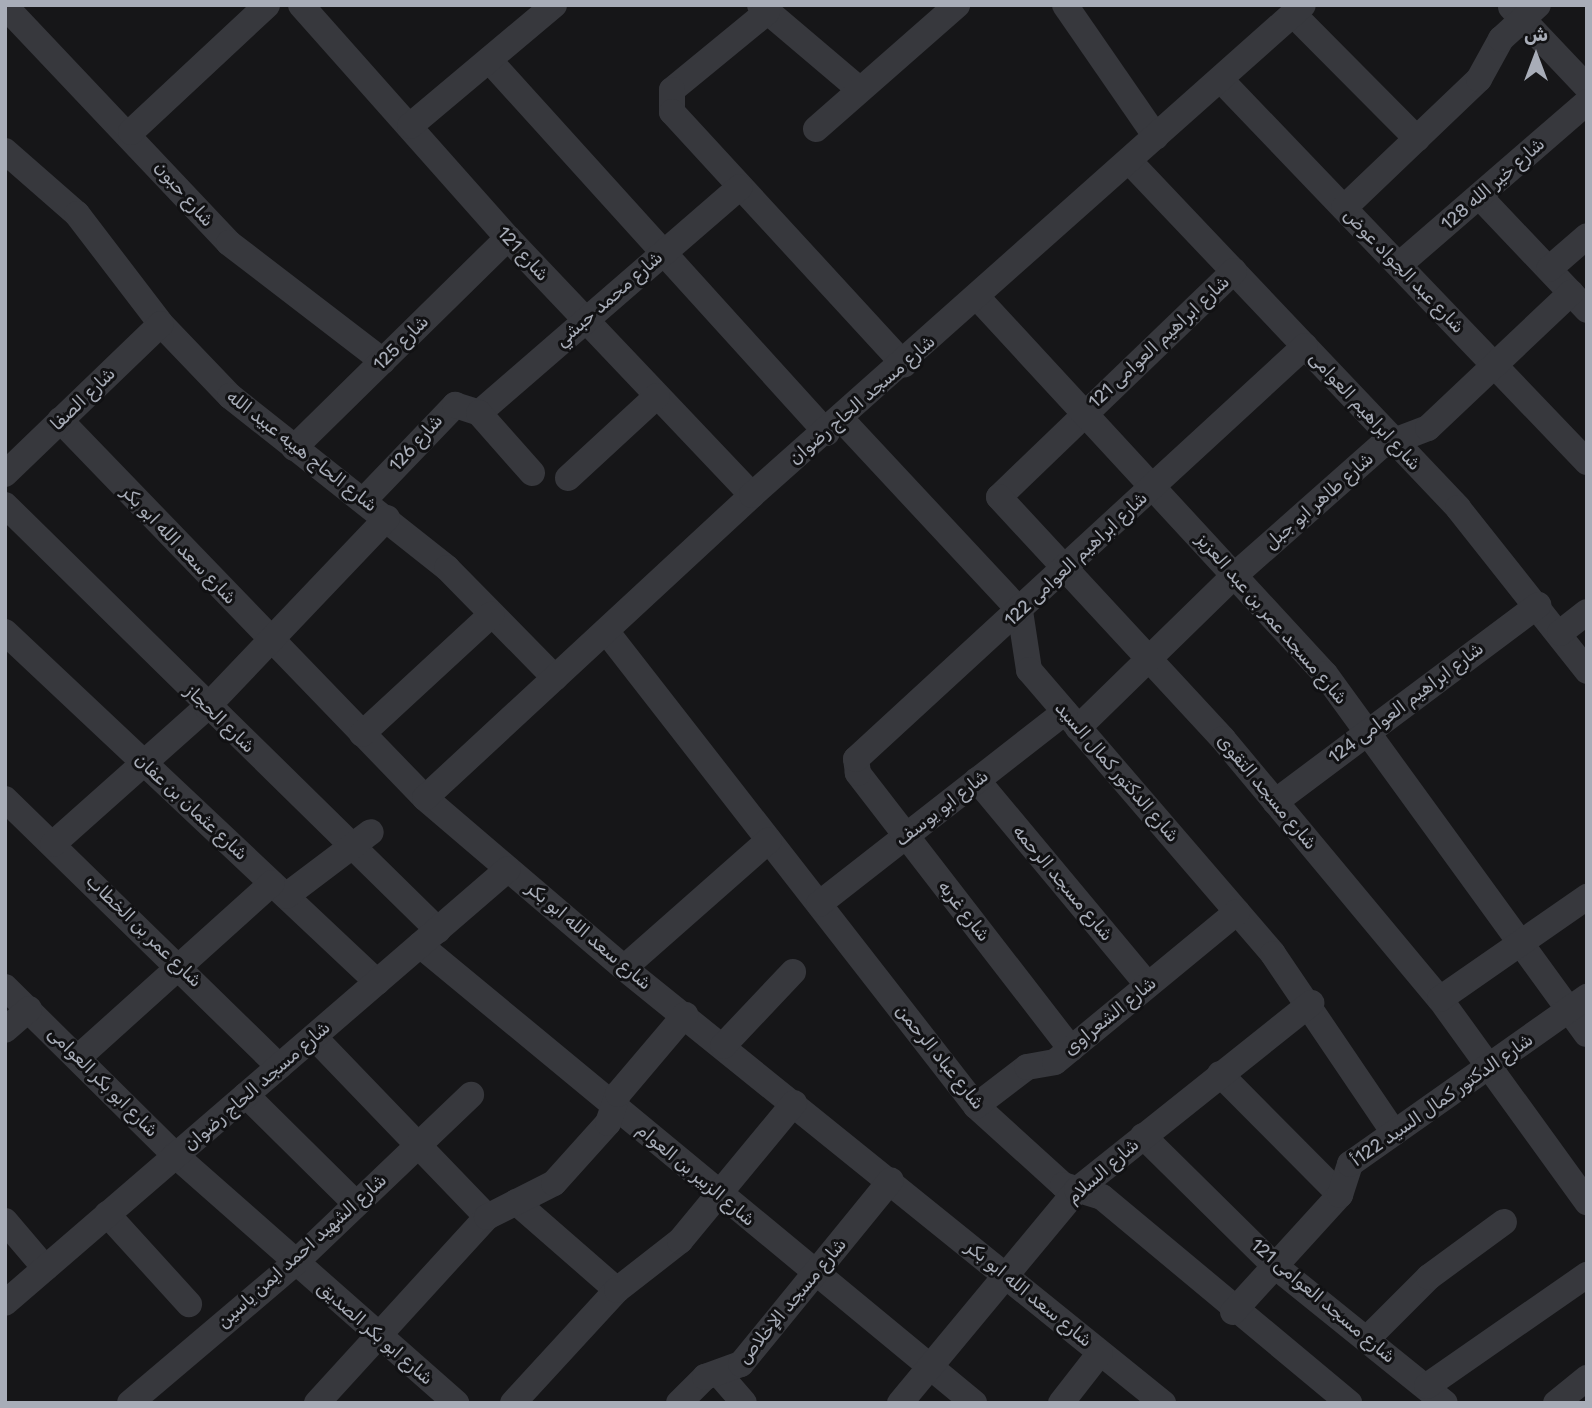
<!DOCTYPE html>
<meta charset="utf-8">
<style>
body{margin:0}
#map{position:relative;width:1592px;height:1408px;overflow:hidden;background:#161618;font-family:Rubik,"Noto Sans Arabic",sans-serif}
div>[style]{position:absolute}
.minor>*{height:26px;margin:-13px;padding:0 13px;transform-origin:13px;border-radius:13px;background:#37383d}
span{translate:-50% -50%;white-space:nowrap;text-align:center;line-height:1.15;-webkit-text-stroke:6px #111113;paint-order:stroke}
.street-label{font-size:18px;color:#a8adb8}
.frame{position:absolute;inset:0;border:7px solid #a8adb8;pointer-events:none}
.north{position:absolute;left:1501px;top:21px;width:70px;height:70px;-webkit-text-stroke:5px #111113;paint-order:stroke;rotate:0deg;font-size:19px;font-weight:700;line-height:28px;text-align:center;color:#a8adb8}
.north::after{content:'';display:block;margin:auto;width:24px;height:32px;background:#a8adb8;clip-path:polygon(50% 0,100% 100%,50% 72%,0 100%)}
</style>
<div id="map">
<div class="minor">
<i style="left:301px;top:5px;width:312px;rotate:48.4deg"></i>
<i style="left:508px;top:238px;width:354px;rotate:46.5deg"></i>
<i style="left:760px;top:5px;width:130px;rotate:40.3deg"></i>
<i style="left:1065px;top:5px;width:160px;rotate:55.4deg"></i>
<i style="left:5px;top:6px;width:326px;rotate:46.6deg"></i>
<i style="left:229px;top:243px;width:194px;rotate:37.5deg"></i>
<i style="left:1511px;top:7px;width:110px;rotate:46.5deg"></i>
<i style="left:767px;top:12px;width:123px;rotate:140.6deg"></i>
<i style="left:672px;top:90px;width:22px;rotate:90deg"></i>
<i style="left:672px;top:112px;width:343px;rotate:47.4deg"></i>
<i style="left:1293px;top:14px;width:176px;rotate:45.2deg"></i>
<i style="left:489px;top:60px;width:503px;rotate:47.82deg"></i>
<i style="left:1221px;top:80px;width:529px;rotate:46.23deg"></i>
<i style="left:410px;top:126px;width:188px;rotate:-40deg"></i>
<i style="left:816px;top:129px;width:188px;rotate:-41.3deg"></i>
<i style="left:131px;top:132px;width:186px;rotate:-43deg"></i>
<i style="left:5px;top:151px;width:96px;rotate:41.2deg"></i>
<i style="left:77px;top:214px;width:138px;rotate:52.6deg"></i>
<i style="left:161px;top:324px;width:100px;rotate:46.2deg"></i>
<i style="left:230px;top:396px;width:277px;rotate:38.4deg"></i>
<i style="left:447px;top:568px;width:154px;rotate:45.5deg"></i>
<i style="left:1130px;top:162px;width:477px;rotate:46.5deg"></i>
<i style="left:1458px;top:508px;width:208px;rotate:51.6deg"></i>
<i style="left:1479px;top:196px;width:157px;rotate:46.5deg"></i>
<i style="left:1344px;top:208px;width:187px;rotate:-43.7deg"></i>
<i style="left:1479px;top:79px;width:46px;rotate:-61.2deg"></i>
<i style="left:1501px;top:39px;width:50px;rotate:-42.6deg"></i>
<i style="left:1399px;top:265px;width:249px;rotate:-40.9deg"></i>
<i style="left:1549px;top:269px;width:50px;rotate:-41deg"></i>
<i style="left:1234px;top:271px;width:326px;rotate:136.1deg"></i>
<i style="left:999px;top:497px;width:330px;rotate:47.2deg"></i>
<i style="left:1223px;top:739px;width:339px;rotate:50.2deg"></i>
<i style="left:1440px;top:999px;width:251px;rotate:54.1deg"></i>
<i style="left:977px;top:297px;width:513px;rotate:47.29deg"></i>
<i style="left:1325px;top:674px;width:445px;rotate:54deg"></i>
<i style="left:479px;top:413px;width:345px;rotate:-40.9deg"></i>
<i style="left:60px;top:420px;width:525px;rotate:46deg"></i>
<i style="left:425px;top:798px;width:262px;rotate:40.5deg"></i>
<i style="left:624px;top:968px;width:693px;rotate:38.91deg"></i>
<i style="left:843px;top:421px;width:260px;rotate:47deg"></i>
<i style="left:1020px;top:611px;width:60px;rotate:81.3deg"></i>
<i style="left:1029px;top:670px;width:374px;rotate:49.3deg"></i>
<i style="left:1273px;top:954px;width:216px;rotate:55.9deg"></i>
<i style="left:294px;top:448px;width:300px;rotate:-44.5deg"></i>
<i style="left:5px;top:474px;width:216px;rotate:-43.9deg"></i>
<i style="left:568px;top:478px;width:121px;rotate:-42.7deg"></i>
<i style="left:364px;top:500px;width:132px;rotate:-46.2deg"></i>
<i style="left:455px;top:405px;width:25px;rotate:18deg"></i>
<i style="left:479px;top:413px;width:80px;rotate:48.5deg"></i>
<i style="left:5px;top:505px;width:607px;rotate:44.47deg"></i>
<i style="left:606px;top:631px;width:602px;rotate:52.08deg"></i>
<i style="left:976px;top:1106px;width:118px;rotate:42.2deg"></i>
<i style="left:1063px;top:1185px;width:41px;rotate:17.1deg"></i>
<i style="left:1102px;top:1197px;width:322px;rotate:39.8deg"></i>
<i style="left:5px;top:632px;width:511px;rotate:43.25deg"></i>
<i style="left:1560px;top:633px;width:34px;rotate:-38deg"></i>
<i style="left:1078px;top:728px;width:219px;rotate:-44.3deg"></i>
<i style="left:1235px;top:575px;width:195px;rotate:-41.5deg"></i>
<i style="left:1381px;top:446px;width:50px;rotate:-21deg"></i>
<i style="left:1428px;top:428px;width:197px;rotate:-43.4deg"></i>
<i style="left:362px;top:734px;width:176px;rotate:-42.7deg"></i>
<i style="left:977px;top:780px;width:267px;rotate:50.2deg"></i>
<i style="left:425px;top:798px;width:446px;rotate:-42.8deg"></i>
<i style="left:752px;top:495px;width:737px;rotate:-41.65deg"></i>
<i style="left:5px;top:799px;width:383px;rotate:44.3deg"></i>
<i style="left:1275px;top:802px;width:329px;rotate:-36.8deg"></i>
<i style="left:53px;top:844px;width:206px;rotate:-41.7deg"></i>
<i style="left:207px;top:707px;width:261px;rotate:-46.4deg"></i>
<i style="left:286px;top:896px;width:106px;rotate:-37deg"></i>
<i style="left:819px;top:904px;width:312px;rotate:-38deg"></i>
<i style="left:420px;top:945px;width:719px;rotate:39.58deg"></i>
<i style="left:624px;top:968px;width:193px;rotate:-41.4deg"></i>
<i style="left:5px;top:987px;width:239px;rotate:44.7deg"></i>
<i style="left:175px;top:1155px;width:375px;rotate:41.4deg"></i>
<i style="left:1440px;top:999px;width:179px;rotate:-34.8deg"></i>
<i style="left:5px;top:1030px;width:32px;rotate:-41deg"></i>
<i style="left:314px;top:1037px;width:250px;rotate:46.1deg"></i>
<i style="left:723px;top:1046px;width:102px;rotate:-46.6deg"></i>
<i style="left:1071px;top:1049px;width:349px;rotate:-127.7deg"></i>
<i style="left:858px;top:773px;width:14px;rotate:-98deg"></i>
<i style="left:856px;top:759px;width:610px;rotate:-42.61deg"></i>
<i style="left:80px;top:1056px;width:258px;rotate:-42deg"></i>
<i style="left:1220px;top:1074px;width:170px;rotate:45.2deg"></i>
<i style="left:246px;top:1095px;width:155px;rotate:44.7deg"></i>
<i style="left:976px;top:1106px;width:64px;rotate:-37.4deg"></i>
<i style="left:1027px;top:1067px;width:28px;rotate:-10deg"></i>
<i style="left:1055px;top:1062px;width:236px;rotate:-39.5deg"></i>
<i style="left:1143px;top:1136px;width:185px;rotate:44.6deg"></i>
<i style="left:1275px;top:1266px;width:218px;rotate:38.9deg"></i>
<i style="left:516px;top:1202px;width:134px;rotate:41.1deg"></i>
<i style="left:107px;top:1214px;width:122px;rotate:47.7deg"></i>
<i style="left:5px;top:1221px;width:62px;rotate:49.6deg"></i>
<i style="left:5px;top:1303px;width:664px;rotate:-40.79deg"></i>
<i style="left:1233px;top:1312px;width:159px;rotate:-47.6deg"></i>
<i style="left:1340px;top:1195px;width:33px;rotate:-72deg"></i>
<i style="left:1350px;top:1164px;width:290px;rotate:-35.2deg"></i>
<i style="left:1367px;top:1339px;width:88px;rotate:-45deg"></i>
<i style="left:1429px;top:1277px;width:93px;rotate:-36.3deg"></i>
<i style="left:719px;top:1374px;width:38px;rotate:49deg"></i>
<i style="left:1427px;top:1386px;width:195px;rotate:-34.8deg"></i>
<i style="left:130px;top:1403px;width:215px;rotate:-40.3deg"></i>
<i style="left:294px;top:1264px;width:245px;rotate:-43.7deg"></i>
<i style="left:317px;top:1403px;width:252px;rotate:-47.6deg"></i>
<i style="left:487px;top:1217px;width:75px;rotate:-26.9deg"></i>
<i style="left:554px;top:1183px;width:81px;rotate:-48deg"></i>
<i style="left:608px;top:1123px;width:31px;rotate:-71deg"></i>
<i style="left:618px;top:1094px;width:104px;rotate:-49.7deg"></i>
<i style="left:513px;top:1403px;width:154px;rotate:-47.4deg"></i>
<i style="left:617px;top:1290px;width:80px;rotate:-37.9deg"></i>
<i style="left:680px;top:1241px;width:179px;rotate:-50.4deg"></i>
<i style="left:679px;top:1403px;width:37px;rotate:-45deg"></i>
<i style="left:705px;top:1377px;width:38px;rotate:-20deg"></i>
<i style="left:741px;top:1364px;width:237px;rotate:-50.8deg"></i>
<i style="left:900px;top:1403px;width:277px;rotate:-50.3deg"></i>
<i style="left:1077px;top:1190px;width:300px;rotate:-38.6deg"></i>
<i style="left:1061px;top:1403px;width:63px;rotate:-52deg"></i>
<i style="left:1556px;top:1403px;width:40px;rotate:-39deg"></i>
</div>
<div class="street-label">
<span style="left:1493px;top:184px;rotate:-41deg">شارع خير الله 128</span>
<span style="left:184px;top:194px;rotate:49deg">شارع حبون</span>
<span style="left:523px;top:254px;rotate:47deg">شارع 121</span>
<span style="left:1404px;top:271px;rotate:46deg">شارع عبد الجواد عوض</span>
<span style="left:609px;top:299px;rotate:-41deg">شارع محمد حبشي</span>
<span style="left:1159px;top:342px;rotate:-43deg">شارع ابراهيم العوامى 121</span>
<span style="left:401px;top:343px;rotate:-45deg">شارع 125</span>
<span style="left:83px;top:399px;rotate:-44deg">شارع الصفا</span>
<span style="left:862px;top:400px;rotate:-41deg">شارع مسجد الحاج رضوان</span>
<span style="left:1365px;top:411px;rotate:47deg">شارع ابراهيم العوامى</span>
<span style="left:416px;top:443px;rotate:-48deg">شارع 126</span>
<span style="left:302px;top:451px;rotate:38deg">شارع الحاج هيبه عبيد الله</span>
<span style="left:1319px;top:501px;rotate:-41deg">شارع طاهر ابو جبل</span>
<span style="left:179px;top:545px;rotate:46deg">شارع سعد الله ابو بكر</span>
<span style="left:1076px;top:559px;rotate:-43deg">شارع ابراهيم العوامى 122</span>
<span style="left:1272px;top:619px;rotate:49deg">شارع مسجد عمر بن عبد العزيز</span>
<span style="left:1406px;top:703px;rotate:-37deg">شارع ابراهيم العوامى 124</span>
<span style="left:220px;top:719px;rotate:44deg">شارع الحجاز</span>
<span style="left:1117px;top:772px;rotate:49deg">شارع الدكتور كمال السيد</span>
<span style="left:1267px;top:792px;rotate:50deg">شارع مسجد التقوى</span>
<span style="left:191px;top:807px;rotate:43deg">شارع عثمان بن عفان</span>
<span style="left:942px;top:808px;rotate:-38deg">شارع ابو يوسف</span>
<span style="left:1063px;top:883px;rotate:50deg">شارع مسجد الرحمه</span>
<span style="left:964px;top:911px;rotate:52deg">شارع غربه</span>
<span style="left:144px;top:931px;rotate:44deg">شارع عمر بن الخطاب</span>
<span style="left:589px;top:936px;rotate:40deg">شارع سعد الله ابو بكر</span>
<span style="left:1110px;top:1016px;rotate:-39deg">شارع الشعراوى</span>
<span style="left:940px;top:1057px;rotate:51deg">شارع عباد الرحمن</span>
<span style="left:103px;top:1082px;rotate:45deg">شارع ابو بكر العوامى</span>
<span style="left:257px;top:1086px;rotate:-41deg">شارع مسجد الحاج رضوان</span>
<span style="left:1442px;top:1100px;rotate:-35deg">شارع الدكتور كمال السيد 122أ</span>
<span style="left:1103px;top:1171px;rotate:-41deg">شارع السلام</span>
<span style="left:696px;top:1175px;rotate:40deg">شارع الزبير بن العوام</span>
<span style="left:302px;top:1251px;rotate:-42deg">شارع الشهيد احمد ايمن ياسين</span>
<span style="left:1029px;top:1294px;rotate:39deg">شارع سعد الله ابو بكر</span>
<span style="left:792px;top:1301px;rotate:-50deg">شارع مسجد الإخلاص</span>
<span style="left:1323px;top:1301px;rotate:40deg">شارع مسجد العوامى 121</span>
<span style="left:375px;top:1333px;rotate:41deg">شارع ابو بكر الصديق</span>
</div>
<div class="frame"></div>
<div class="north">ش</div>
</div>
